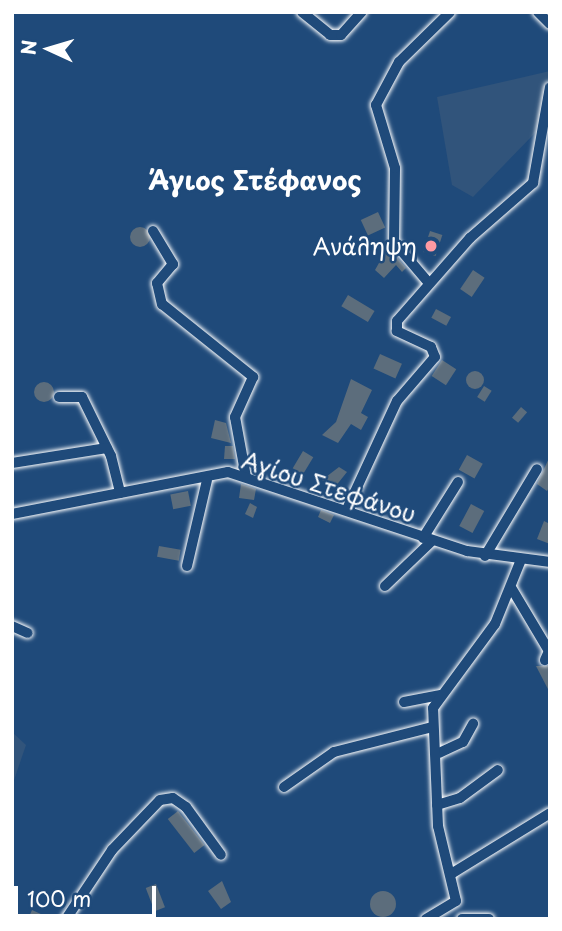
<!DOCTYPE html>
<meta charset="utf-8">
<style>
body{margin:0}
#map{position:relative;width:562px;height:931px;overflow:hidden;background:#1f4a7a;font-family:"Playpen Sans",sans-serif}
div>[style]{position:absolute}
.built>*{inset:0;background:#31547b}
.building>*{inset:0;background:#5c6d7c;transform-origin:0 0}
.round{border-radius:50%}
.roads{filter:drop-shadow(0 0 2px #fff) drop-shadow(0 0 2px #fff)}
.street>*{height:10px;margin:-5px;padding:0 5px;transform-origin:5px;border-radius:5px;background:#1f4a7a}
.dots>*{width:19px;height:19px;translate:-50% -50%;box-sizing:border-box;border:4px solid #1f4a7a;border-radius:50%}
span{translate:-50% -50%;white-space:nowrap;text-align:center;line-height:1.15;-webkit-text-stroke:5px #1f4a7a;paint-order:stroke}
.poi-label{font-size:23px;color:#fff}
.right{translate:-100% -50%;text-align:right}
.street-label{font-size:23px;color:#fff}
.quarter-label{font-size:26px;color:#fff;font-weight:700}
.frame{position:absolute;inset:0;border:14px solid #fff;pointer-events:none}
.north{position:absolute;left:14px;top:14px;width:70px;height:70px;-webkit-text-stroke:5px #1f4a7a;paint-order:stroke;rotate:274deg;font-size:19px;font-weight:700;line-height:28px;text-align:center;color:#fff}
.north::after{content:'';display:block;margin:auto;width:24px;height:32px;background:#fff;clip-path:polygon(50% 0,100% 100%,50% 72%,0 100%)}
.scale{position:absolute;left:14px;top:886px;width:142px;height:32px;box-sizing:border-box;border:4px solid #fff;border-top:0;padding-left:9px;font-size:21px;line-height:24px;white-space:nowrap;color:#fff;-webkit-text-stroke:5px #1f4a7a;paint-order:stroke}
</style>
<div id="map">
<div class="built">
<i style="clip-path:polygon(550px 71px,535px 133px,473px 197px,452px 185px,437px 97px)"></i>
<i style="clip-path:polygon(12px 732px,26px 745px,12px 786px)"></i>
</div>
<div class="building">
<i style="left:378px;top:212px;width:17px;height:19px;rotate:65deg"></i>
<i class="round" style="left:130px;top:227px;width:20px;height:20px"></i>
<i style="left:430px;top:231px;width:13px;height:22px;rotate:18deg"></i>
<i style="clip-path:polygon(388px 247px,406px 268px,402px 272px,396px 265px,384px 278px,375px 270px)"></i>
<i style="left:473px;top:270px;width:14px;height:23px;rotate:34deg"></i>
<i style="left:348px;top:295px;width:31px;height:13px;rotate:31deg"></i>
<i style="left:436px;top:309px;width:17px;height:10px;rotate:28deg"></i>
<i style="left:380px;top:354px;width:24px;height:16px;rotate:24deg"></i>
<i style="left:442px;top:360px;width:17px;height:19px;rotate:33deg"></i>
<i class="round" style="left:466px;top:371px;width:18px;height:18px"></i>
<i style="clip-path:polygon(351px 379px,372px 390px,361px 413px,368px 417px,361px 430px,351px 424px,338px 443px,322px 435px,336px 422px)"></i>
<i class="round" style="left:34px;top:382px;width:20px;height:20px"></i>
<i style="left:484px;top:386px;width:9px;height:13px;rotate:32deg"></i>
<i style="left:521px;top:407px;width:8px;height:14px;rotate:40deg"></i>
<i style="clip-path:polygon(215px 420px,226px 423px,231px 443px,211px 438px)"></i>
<i style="clip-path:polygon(225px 446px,233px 446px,235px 459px,224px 459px)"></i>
<i style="left:303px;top:451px;width:12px;height:20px;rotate:31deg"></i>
<i style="left:467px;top:455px;width:18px;height:17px;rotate:29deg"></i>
<i style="clip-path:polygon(550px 456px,550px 486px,547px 491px,537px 484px)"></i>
<i style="clip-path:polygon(339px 467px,347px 472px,335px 487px,322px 480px)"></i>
<i style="clip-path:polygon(241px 484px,256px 489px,254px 500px,239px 498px)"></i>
<i style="left:188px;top:491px;width:15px;height:18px;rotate:79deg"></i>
<i style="clip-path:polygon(250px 503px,257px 507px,253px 518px,245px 514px)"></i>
<i style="left:471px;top:504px;width:15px;height:25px;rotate:28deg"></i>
<i style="clip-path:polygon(321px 510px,334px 515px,330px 523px,318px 517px)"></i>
<i style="clip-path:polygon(544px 521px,550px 524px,550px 544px,537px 539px)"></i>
<i style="left:159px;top:546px;width:22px;height:11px;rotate:10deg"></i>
<i style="clip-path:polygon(536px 666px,550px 666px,550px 693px)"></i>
<i style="left:178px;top:811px;width:43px;height:13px;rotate:52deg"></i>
<i style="clip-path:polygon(222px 881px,231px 902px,221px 909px,208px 891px)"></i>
<i style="left:156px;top:884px;width:25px;height:11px;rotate:69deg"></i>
<i class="round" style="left:370px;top:891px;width:26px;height:26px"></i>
<i style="clip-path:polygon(32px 910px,52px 919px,28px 919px)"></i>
</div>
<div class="roads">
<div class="street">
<i style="left:302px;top:12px;width:36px;rotate:39deg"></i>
<i style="left:330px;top:35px;width:11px"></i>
<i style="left:341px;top:35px;width:31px;rotate:-48deg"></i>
<i style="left:538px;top:12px;width:17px;rotate:45deg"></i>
<i style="left:153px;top:231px;width:39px;rotate:59deg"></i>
<i style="left:173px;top:264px;width:25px;rotate:130deg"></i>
<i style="left:157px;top:283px;width:22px;rotate:77deg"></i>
<i style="left:162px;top:304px;width:117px;rotate:38.7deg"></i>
<i style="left:253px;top:377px;width:44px;rotate:114.2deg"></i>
<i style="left:235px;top:417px;width:61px;rotate:79.6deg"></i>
<i style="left:428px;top:282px;width:52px;rotate:-130.4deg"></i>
<i style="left:394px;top:242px;width:74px;rotate:-89.2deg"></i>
<i style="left:395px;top:168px;width:66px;rotate:-106.8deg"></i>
<i style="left:376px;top:105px;width:49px;rotate:-61.9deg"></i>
<i style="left:399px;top:62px;width:71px;rotate:-44.4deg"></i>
<i style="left:59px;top:397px;width:23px"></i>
<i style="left:82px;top:397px;width:66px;rotate:63.8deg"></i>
<i style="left:111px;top:456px;width:38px;rotate:76deg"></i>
<i style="left:12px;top:463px;width:96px;rotate:-9deg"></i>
<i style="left:347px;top:509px;width:119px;rotate:-65.2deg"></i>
<i style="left:397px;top:401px;width:58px;rotate:-49.2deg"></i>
<i style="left:435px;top:357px;width:11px;rotate:-112deg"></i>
<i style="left:431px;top:347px;width:38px;rotate:-155deg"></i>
<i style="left:397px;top:331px;width:10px;rotate:-90deg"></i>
<i style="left:397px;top:321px;width:111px;rotate:-48.7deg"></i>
<i style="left:470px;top:238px;width:84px;rotate:-41.1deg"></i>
<i style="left:533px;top:183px;width:97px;rotate:-80deg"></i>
<i style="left:12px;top:514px;width:220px;rotate:-11deg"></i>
<i style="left:228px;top:472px;width:252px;rotate:18.3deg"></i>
<i style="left:467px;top:551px;width:84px;rotate:7.5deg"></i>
<i style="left:423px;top:538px;width:66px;rotate:-58deg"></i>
<i style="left:485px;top:556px;width:101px;rotate:-59.1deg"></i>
<i style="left:187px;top:566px;width:88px;rotate:-76.9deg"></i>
<i style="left:385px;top:586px;width:65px;rotate:-43.8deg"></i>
<i style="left:512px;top:589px;width:72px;rotate:59.2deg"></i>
<i style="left:549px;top:651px;width:10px;rotate:114deg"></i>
<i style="left:12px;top:626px;width:17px;rotate:24deg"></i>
<i style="left:404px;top:702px;width:36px;rotate:-11deg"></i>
<i style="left:439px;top:753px;width:26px;rotate:-25deg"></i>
<i style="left:463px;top:742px;width:21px;rotate:-61deg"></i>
<i style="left:284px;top:787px;width:61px;rotate:-35deg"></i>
<i style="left:334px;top:752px;width:101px;rotate:-14.3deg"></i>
<i style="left:437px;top:805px;width:24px;rotate:-17deg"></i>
<i style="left:460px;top:798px;width:47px;rotate:-36.4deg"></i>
<i style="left:451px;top:874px;width:116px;rotate:-31.6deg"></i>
<i style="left:66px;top:919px;width:83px;rotate:-56.3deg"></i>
<i style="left:112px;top:850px;width:69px;rotate:-46.2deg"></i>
<i style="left:160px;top:800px;width:13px;rotate:-9deg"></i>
<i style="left:173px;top:798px;width:16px;rotate:35deg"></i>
<i style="left:186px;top:807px;width:59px;rotate:53.9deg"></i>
<i style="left:426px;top:919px;width:35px;rotate:-31deg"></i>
<i style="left:456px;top:901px;width:77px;rotate:-103.5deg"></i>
<i style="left:438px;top:826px;width:118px;rotate:-92.4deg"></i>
<i style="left:433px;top:708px;width:104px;rotate:-53.6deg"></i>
<i style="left:495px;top:624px;width:67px;rotate:-68deg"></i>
<i style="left:462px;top:919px;width:27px"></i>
</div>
</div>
<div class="dots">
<i style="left:431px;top:246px;background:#ff9aa2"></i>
</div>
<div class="poi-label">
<span class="right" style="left:417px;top:246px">Ανάληψη</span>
</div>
<div class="street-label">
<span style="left:329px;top:487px;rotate:18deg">Αγίου Στεφάνου</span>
</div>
<div class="quarter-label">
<span style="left:255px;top:180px">Άγιος Στέφανος</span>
</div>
<div class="frame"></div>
<div class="north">N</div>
<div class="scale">100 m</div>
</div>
